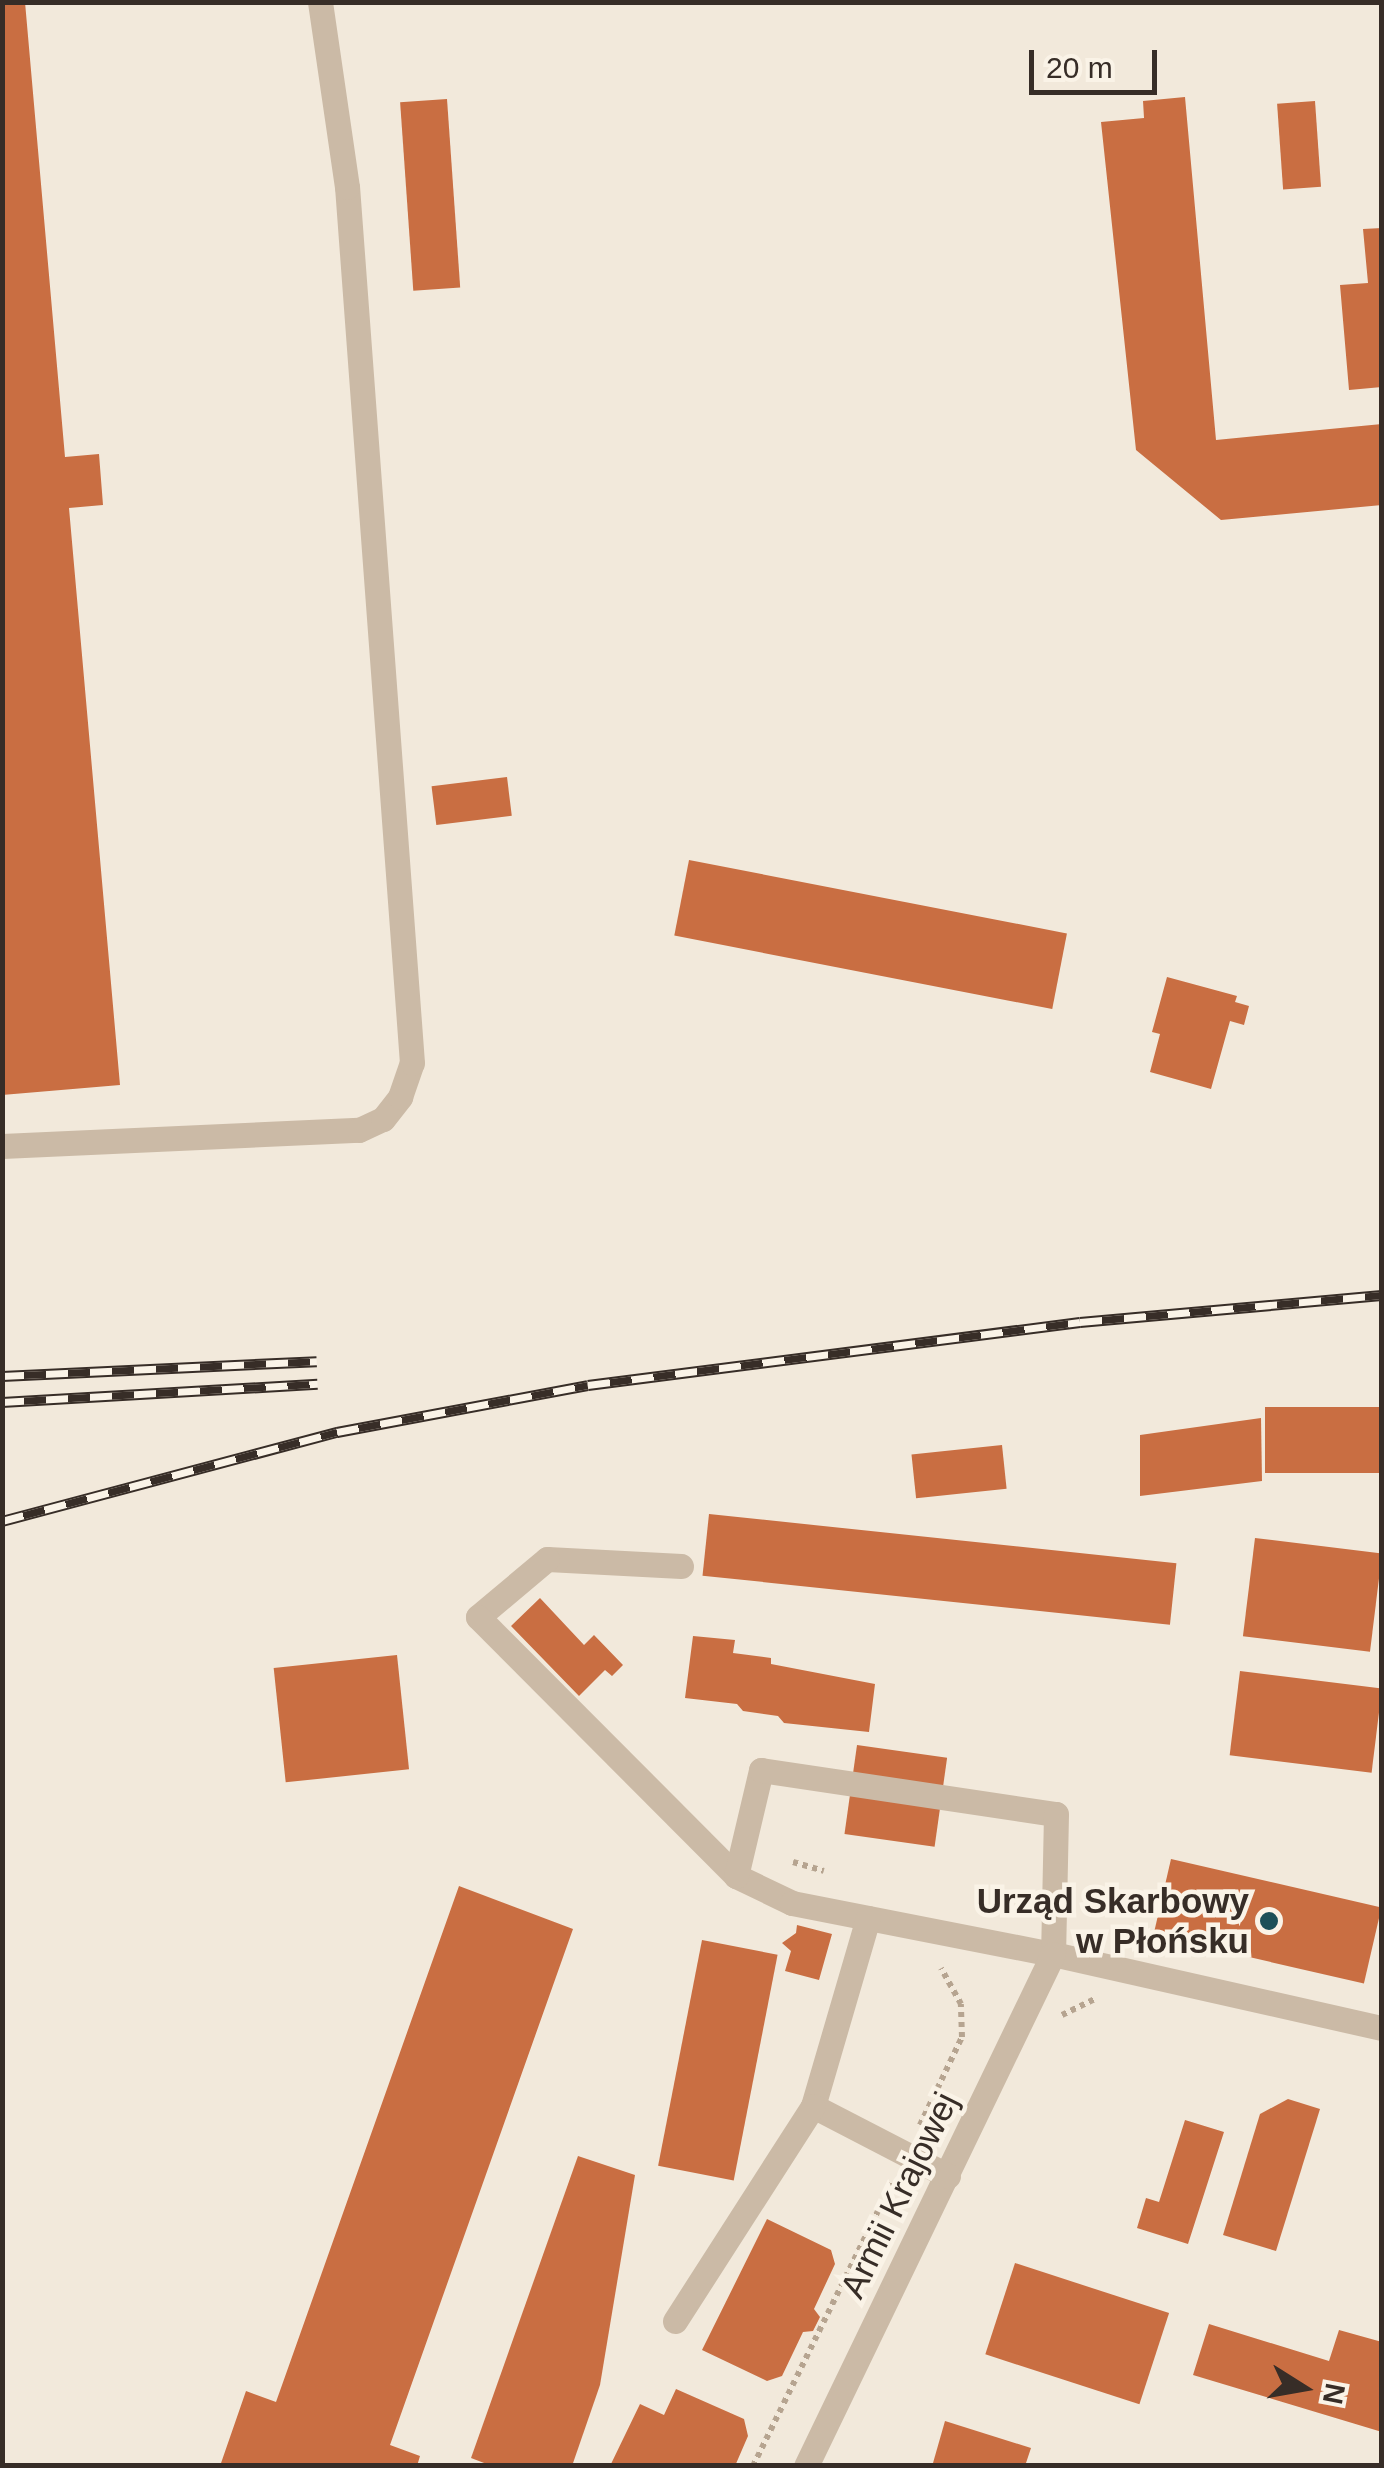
<!DOCTYPE html>
<meta charset="utf-8">
<style>
body{margin:0}
#map{position:relative;width:1384px;height:2468px;overflow:hidden;background:#f2e9db;font-family:Helvetica,sans-serif}
div>[style]{position:absolute}
.building>*{inset:0;background:#c96e42;transform-origin:0 0}
.path>*{height:6px;margin-top:-3px;transform-origin:0;background:repeating-linear-gradient(90deg,#b6a490 0 5px,transparent 0 10px)}
.minor>*{height:25px;margin:-12.5px;padding:0 12.5px;transform-origin:12.5px;border-radius:12.5px;background:#cbbaa6}
.rail>*{height:11px;margin-top:-5.5px;transform-origin:0;background:repeating-linear-gradient(90deg,#faf3e7 0 22px,#372d27 0 44px);box-sizing:border-box;border-block:2px solid #372d27}
.dots>*{width:28px;height:28px;translate:-50% -50%;box-sizing:border-box;border:5px solid #faf3e7;border-radius:50%}
span{translate:-50% -50%;white-space:nowrap;text-align:center;line-height:1.15;-webkit-text-stroke:9px #faf3e7;paint-order:stroke}
.poi-label{font-size:35px;color:#372d27;font-weight:700}
.right{translate:-100% -50%;text-align:right}
.street-label{font-size:35px;color:#372d27}
.frame{position:absolute;inset:0;border:5px solid #372d27;pointer-events:none}
.north{position:absolute;left:1254px;top:2338px;width:100px;height:100px;-webkit-text-stroke:8px #faf3e7;paint-order:stroke;rotate:101deg;font-size:28px;font-weight:700;line-height:40px;text-align:center;color:#372d27}
.north::after{content:'';display:block;margin:auto;width:35px;height:45px;background:#372d27;clip-path:polygon(50% 0,100% 100%,50% 72%,0 100%)}
.scale{position:absolute;left:1029px;top:50px;width:128px;height:45px;box-sizing:border-box;border:5px solid #372d27;border-top:0;padding-left:12px;font-size:30px;line-height:35px;white-space:nowrap;color:#372d27;-webkit-text-stroke:8px #faf3e7;paint-order:stroke}
</style>
<div id="map">
<div class="building">
<i style="clip-path:polygon(2px 2px,25px 2px,65px 457px,99px 454px,103px 505px,69px 508px,120px 1085px,2px 1095px)"></i>
<i style="clip-path:polygon(1185px 97px,1216px 440px,1382px 424px,1382px 505px,1221px 520px,1136px 450px,1101px 122px,1144px 118px,1143px 101px)"></i>
<i style="left:447px;top:99px;width:189px;height:47px;rotate:86deg"></i>
<i style="left:1315px;top:101px;width:86px;height:38px;rotate:86deg"></i>
<i style="clip-path:polygon(1382px 228px,1382px 387px,1349px 390px,1340px 285px,1368px 283px,1363px 229px)"></i>
<i style="left:507px;top:777px;width:39px;height:76px;rotate:83deg"></i>
<i style="left:689px;top:860px;width:385px;height:77px;rotate:11deg"></i>
<i style="clip-path:polygon(1167px 977px,1237px 996px,1235px 1002px,1249px 1006px,1244px 1025px,1230px 1021px,1211px 1089px,1150px 1072px,1160px 1034px,1152px 1032px)"></i>
<i style="left:1382px;top:1407px;width:66px;height:117px;rotate:90deg"></i>
<i style="clip-path:polygon(1261px 1418px,1262px 1481px,1140px 1496px,1140px 1435px)"></i>
<i style="left:1002px;top:1445px;width:44px;height:91px;rotate:84deg"></i>
<i style="left:709px;top:1514px;width:470px;height:62px;rotate:6deg"></i>
<i style="left:1255px;top:1538px;width:128px;height:99px;rotate:7deg"></i>
<i style="clip-path:polygon(540px 1598px,584px 1645px,594px 1635px,623px 1665px,612px 1676px,605px 1670px,579px 1696px,511px 1626px)"></i>
<i style="clip-path:polygon(693px 1636px,735px 1640px,733px 1653px,771px 1658px,771px 1664px,875px 1684px,869px 1732px,784px 1723px,778px 1716px,743px 1711px,737px 1704px,685px 1698px)"></i>
<i style="left:397px;top:1655px;width:115px;height:124px;rotate:84deg"></i>
<i style="left:1240px;top:1671px;width:143px;height:85px;rotate:7deg"></i>
<i style="left:857px;top:1745px;width:91px;height:90px;rotate:8deg"></i>
<i style="left:1171px;top:1859px;width:216px;height:78px;rotate:13deg"></i>
<i style="clip-path:polygon(459px 1886px,573px 1929px,390px 2445px,420px 2456px,417px 2466px,220px 2466px,246px 2391px,276px 2402px)"></i>
<i style="clip-path:polygon(797px 1925px,832px 1934px,819px 1980px,785px 1971px,791px 1951px,782px 1943px,796px 1933px)"></i>
<i style="left:702px;top:1940px;width:77px;height:230px;rotate:11deg"></i>
<i style="clip-path:polygon(1288px 2099px,1320px 2109px,1276px 2251px,1223px 2235px,1260px 2114px)"></i>
<i style="clip-path:polygon(1185px 2120px,1224px 2132px,1188px 2244px,1137px 2228px,1146px 2198px,1159px 2202px)"></i>
<i style="clip-path:polygon(578px 2156px,635px 2175px,600px 2385px,572px 2466px,492px 2466px,471px 2458px)"></i>
<i style="clip-path:polygon(767px 2219px,831px 2250px,835px 2264px,814px 2309px,820px 2317px,813px 2331px,803px 2332px,782px 2376px,767px 2381px,702px 2350px)"></i>
<i style="left:1015px;top:2263px;width:162px;height:96px;rotate:18deg"></i>
<i style="clip-path:polygon(1209px 2324px,1329px 2361px,1339px 2330px,1382px 2342px,1382px 2432px,1193px 2375px)"></i>
<i style="clip-path:polygon(676px 2389px,744px 2419px,748px 2436px,735px 2466px,610px 2466px,640px 2404px,664px 2415px)"></i>
<i style="clip-path:polygon(945px 2421px,1031px 2448px,1025px 2466px,933px 2463px)"></i>
</div>
<div class="path">
<i style="left:793px;top:1862px;width:32px;rotate:16deg"></i>
<i style="left:1062px;top:2015px;width:37px;rotate:-26deg"></i>
<i style="left:920px;top:2125px;width:98px;rotate:-64.5deg"></i>
<i style="left:962px;top:2037px;width:33px;rotate:-92deg"></i>
<i style="left:961px;top:2004px;width:41px;rotate:-119.1deg"></i>
<i style="left:753px;top:2466px;width:316px;rotate:-63.9deg"></i>
</div>
<div class="minor">
<i style="left:2px;top:1146px;width:357px;rotate:-2.6deg"></i>
<i style="left:359px;top:1130px;width:26px;rotate:-25deg"></i>
<i style="left:383px;top:1119px;width:28px;rotate:-52deg"></i>
<i style="left:400px;top:1097px;width:36px;rotate:-71deg"></i>
<i style="left:412px;top:1063px;width:878px;rotate:-94.24deg"></i>
<i style="left:347px;top:187px;width:187px;rotate:-98.3deg"></i>
<i style="left:681px;top:1566px;width:134px;rotate:-177deg"></i>
<i style="left:547px;top:1559px;width:90px;rotate:140deg"></i>
<i style="left:478px;top:1617px;width:366px;rotate:45.1deg"></i>
<i style="left:736px;top:1876px;width:62px;rotate:25.7deg"></i>
<i style="left:792px;top:1903px;width:266px;rotate:11.1deg"></i>
<i style="left:1053px;top:1954px;width:337px;rotate:12.7deg"></i>
<i style="left:736px;top:1876px;width:109px;rotate:-76.7deg"></i>
<i style="left:761px;top:1770px;width:298px;rotate:8.5deg"></i>
<i style="left:1056px;top:1814px;width:140px;rotate:91.2deg"></i>
<i style="left:1053px;top:1954px;width:568px;rotate:115.75deg"></i>
<i style="left:868px;top:1918px;width:196px;rotate:106.3deg"></i>
<i style="left:813px;top:2106px;width:152px;rotate:27.4deg"></i>
<i style="left:675px;top:2321px;width:255px;rotate:-57.3deg"></i>
</div>
<div class="rail">
<i style="left:2px;top:1376px;width:315px;rotate:-2.7deg"></i>
<i style="left:2px;top:1402px;width:316px;rotate:-3.3deg"></i>
<i style="left:2px;top:1521px;width:347px;rotate:-14.9deg"></i>
<i style="left:337px;top:1432px;width:255px;rotate:-10.6deg"></i>
<i style="left:588px;top:1385px;width:496px;rotate:-7.3deg"></i>
<i style="left:1080px;top:1322px;width:303px;rotate:-5.1deg"></i>
</div>
<div class="dots">
<i style="left:1269px;top:1921px;background:#1c5059"></i>
</div>
<div class="poi-label">
<span class="right" style="left:1249px;top:1921px">Urząd Skarbowy<br>w Płońsku</span>
</div>
<div class="street-label">
<span style="left:899px;top:2195px;rotate:-64deg">Armii Krajowej</span>
</div>
<div class="frame"></div>
<div class="north">N</div>
<div class="scale">20 m</div>
</div>
